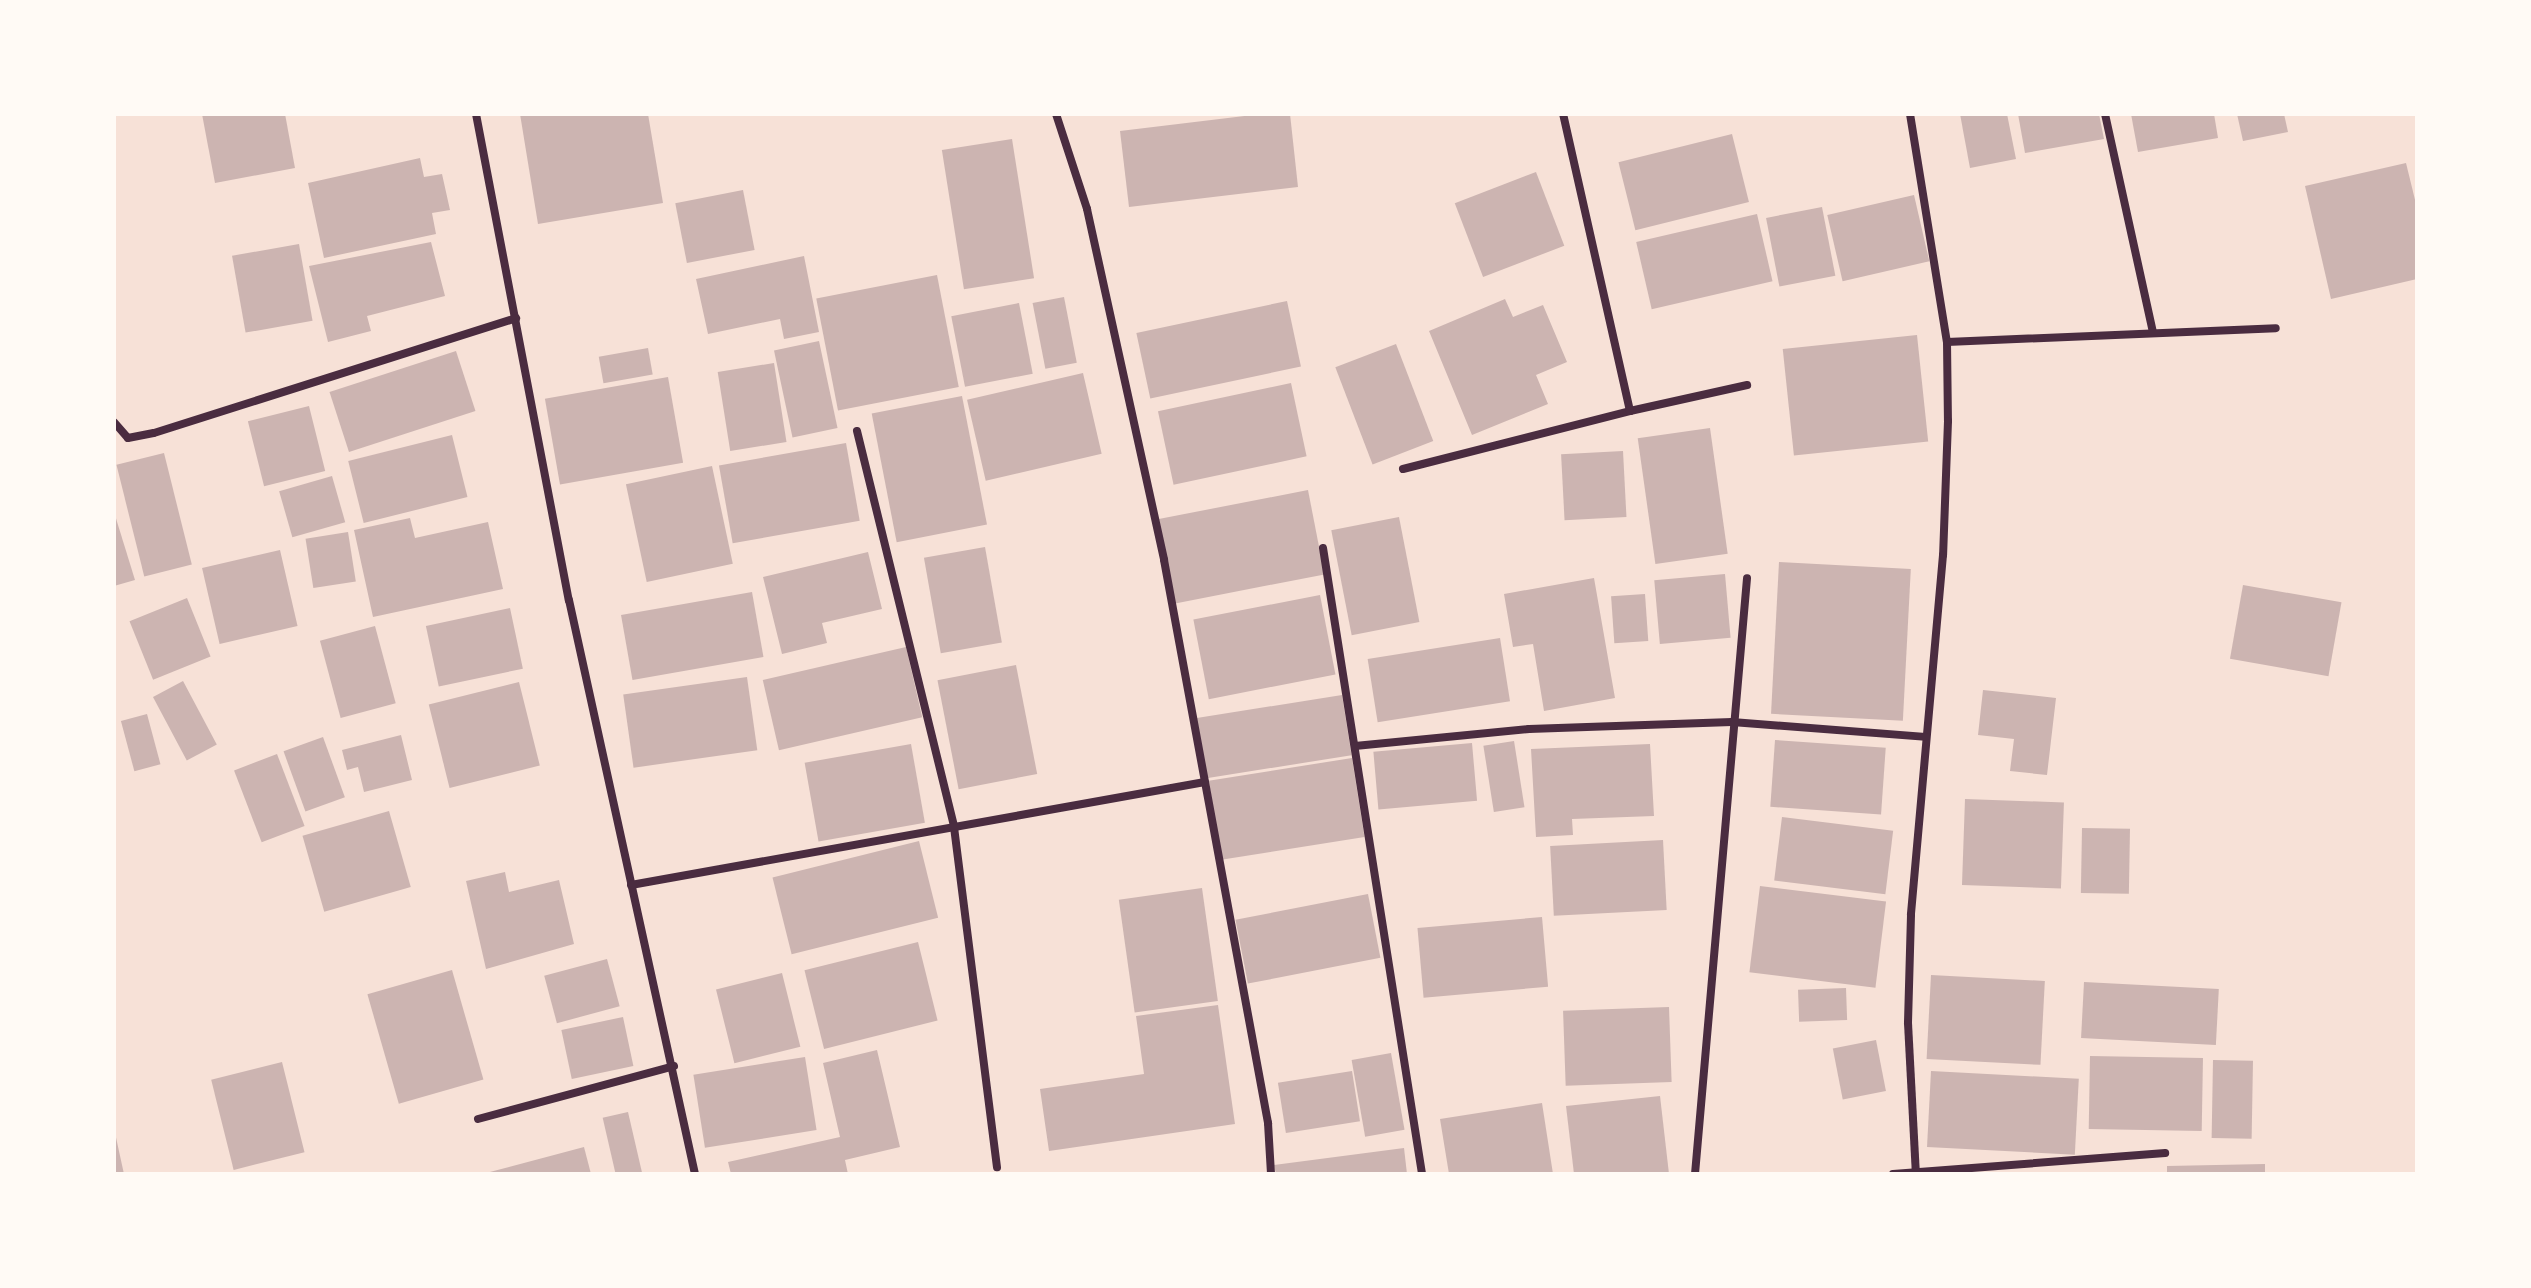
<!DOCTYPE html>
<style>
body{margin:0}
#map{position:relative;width:2531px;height:1288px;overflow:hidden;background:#f7e1d7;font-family:"Fira Sans",sans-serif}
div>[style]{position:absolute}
.building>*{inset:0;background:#ccb4b1;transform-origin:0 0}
.minor>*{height:8px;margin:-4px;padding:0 4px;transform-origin:4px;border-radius:4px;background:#4a2c40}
span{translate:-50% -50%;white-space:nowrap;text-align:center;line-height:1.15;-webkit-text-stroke:7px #fffaf5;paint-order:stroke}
.frame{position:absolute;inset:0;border:116px solid #fffaf5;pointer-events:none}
</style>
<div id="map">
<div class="building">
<i style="clip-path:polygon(202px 114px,285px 114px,295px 168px,215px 183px)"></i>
<i style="clip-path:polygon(520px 114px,648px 114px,663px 203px,538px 224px)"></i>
<i style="clip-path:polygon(1261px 114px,1290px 114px,1298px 187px,1129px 207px,1120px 131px)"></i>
<i style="clip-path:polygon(1960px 114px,2007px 114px,2016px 159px,1970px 168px)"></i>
<i style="clip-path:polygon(2018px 114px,2099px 114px,2104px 139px,2025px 153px)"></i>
<i style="clip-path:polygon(2131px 114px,2214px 114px,2218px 138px,2138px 152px)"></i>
<i style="clip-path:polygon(2237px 114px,2284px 114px,2288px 132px,2243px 141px)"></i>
<i style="left:1732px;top:134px;width:70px;height:117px;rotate:76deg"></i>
<i style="left:1012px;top:139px;width:141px;height:71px;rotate:81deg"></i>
<i style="clip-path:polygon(420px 158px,424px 177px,442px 174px,450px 210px,432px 213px,436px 234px,324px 258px,308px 183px)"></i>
<i style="clip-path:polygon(2406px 163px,2417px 208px,2417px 279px,2331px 299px,2305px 186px)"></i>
<i style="left:1536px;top:172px;width:79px;height:87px;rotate:69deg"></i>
<i style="left:743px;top:190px;width:61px;height:69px;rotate:79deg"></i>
<i style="left:1914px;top:195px;width:68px;height:89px;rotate:77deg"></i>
<i style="left:1822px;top:207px;width:70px;height:57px;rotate:79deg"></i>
<i style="left:1757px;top:214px;width:69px;height:124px;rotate:77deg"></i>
<i style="clip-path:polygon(431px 242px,445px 296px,367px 316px,371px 331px,328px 342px,309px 266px)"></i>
<i style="left:299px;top:244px;width:78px;height:68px;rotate:80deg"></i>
<i style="clip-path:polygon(804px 256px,819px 332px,784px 339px,780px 319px,708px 334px,696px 279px)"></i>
<i style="left:937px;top:275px;width:114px;height:123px;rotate:79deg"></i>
<i style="left:1064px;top:297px;width:67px;height:32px;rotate:79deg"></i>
<i style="clip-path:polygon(1505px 299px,1513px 317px,1543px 305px,1567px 362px,1536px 375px,1548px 404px,1472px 435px,1429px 331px)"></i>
<i style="left:1287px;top:301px;width:67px;height:154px;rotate:78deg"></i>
<i style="left:1019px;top:303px;width:72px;height:69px;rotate:79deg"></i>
<i style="left:1917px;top:335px;width:107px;height:135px;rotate:84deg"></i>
<i style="left:819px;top:341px;width:89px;height:46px;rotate:78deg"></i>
<i style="left:1396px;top:344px;width:104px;height:65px;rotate:69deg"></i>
<i style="left:648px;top:348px;width:27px;height:50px;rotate:80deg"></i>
<i style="left:456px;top:351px;width:63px;height:133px;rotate:72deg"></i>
<i style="left:774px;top:363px;width:80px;height:57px;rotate:81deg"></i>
<i style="left:1083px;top:373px;width:83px;height:119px;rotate:77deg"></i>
<i style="left:668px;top:377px;width:87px;height:125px;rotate:80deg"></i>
<i style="left:1291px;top:383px;width:75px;height:136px;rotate:78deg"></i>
<i style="left:962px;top:396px;width:131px;height:92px;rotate:79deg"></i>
<i style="left:309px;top:406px;width:67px;height:63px;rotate:76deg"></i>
<i style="left:1710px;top:428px;width:127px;height:73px;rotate:82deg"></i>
<i style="left:452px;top:435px;width:64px;height:107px;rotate:76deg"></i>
<i style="left:846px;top:443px;width:79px;height:129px;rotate:80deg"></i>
<i style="left:1623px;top:451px;width:66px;height:62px;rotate:87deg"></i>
<i style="left:164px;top:453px;width:115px;height:49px;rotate:76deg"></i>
<i style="left:712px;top:466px;width:100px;height:88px;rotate:78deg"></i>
<i style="left:332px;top:476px;width:48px;height:55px;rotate:74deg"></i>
<i style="left:1308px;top:490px;width:86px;height:152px;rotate:79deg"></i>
<i style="clip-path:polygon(114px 512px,135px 580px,114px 586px)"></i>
<i style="left:1399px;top:517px;width:107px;height:69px;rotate:79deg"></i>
<i style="clip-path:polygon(410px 518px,415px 538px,488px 522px,503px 589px,373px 617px,354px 530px)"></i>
<i style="left:348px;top:532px;width:50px;height:43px;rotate:81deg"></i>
<i style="left:985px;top:547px;width:97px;height:62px;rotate:80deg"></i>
<i style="left:280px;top:550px;width:78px;height:80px;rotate:77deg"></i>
<i style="clip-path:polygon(868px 552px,882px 609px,822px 623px,827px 643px,782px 654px,763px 577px)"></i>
<i style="left:1779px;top:562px;width:132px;height:152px;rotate:3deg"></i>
<i style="left:1725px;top:574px;width:64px;height:71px;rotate:85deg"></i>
<i style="clip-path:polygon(1594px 578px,1615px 698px,1544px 711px,1533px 644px,1513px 647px,1504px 594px)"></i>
<i style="left:2243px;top:585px;width:100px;height:75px;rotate:10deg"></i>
<i style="left:752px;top:592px;width:66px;height:133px;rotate:80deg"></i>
<i style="left:1645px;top:594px;width:47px;height:34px;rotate:86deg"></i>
<i style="left:1320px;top:595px;width:81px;height:129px;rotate:79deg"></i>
<i style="left:187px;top:598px;width:63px;height:62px;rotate:68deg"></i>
<i style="left:510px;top:608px;width:62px;height:86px;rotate:78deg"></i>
<i style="left:375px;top:626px;width:80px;height:57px;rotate:75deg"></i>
<i style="left:1500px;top:638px;width:64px;height:134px;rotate:81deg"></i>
<i style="left:906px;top:647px;width:72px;height:147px;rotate:77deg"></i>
<i style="left:1016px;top:665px;width:111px;height:80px;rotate:79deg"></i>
<i style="left:747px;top:677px;width:74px;height:125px;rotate:82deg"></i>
<i style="left:183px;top:681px;width:72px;height:34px;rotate:62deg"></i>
<i style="left:519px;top:682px;width:86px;height:93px;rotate:76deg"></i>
<i style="clip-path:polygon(1983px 690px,2056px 698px,2047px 775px,2010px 771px,2014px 739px,1978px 735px)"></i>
<i style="left:1342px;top:695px;width:61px;height:147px;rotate:81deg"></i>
<i style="left:147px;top:714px;width:52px;height:27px;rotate:75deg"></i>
<i style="clip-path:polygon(401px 735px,412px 780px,364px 792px,358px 767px,347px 770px,342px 750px)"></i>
<i style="left:323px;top:737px;width:64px;height:42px;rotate:70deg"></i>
<i style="left:1775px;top:740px;width:111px;height:67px;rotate:4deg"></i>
<i style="left:1514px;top:741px;width:67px;height:31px;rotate:81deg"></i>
<i style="left:1472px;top:743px;width:58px;height:99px;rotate:85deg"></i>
<i style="left:911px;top:744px;width:80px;height:108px;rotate:80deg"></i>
<i style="clip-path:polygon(1650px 744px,1654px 816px,1572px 819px,1573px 835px,1536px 837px,1531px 749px)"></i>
<i style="left:277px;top:754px;width:77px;height:46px;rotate:69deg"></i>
<i style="left:1352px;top:758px;width:80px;height:145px;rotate:81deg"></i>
<i style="left:1965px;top:799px;width:99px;height:86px;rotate:2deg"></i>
<i style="left:389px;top:811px;width:79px;height:90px;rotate:74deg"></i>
<i style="left:1782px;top:817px;width:112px;height:64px;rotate:7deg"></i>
<i style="left:2082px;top:828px;width:48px;height:65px;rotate:1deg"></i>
<i style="left:1663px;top:840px;width:70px;height:113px;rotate:87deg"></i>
<i style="left:919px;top:841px;width:79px;height:151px;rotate:76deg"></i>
<i style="clip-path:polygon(505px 872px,509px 892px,559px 880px,574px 944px,486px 969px,466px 881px)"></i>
<i style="left:1760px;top:886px;width:127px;height:87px;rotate:7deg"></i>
<i style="left:1202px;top:888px;width:114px;height:84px;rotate:82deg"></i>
<i style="left:1368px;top:894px;width:65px;height:135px;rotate:79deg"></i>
<i style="left:1542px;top:917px;width:70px;height:125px;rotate:85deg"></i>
<i style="left:918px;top:942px;width:81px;height:117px;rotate:76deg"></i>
<i style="left:607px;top:959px;width:49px;height:65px;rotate:75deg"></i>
<i style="left:452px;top:970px;width:114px;height:88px;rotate:74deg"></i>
<i style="left:782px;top:973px;width:76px;height:68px;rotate:76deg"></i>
<i style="left:1931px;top:975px;width:114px;height:84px;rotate:3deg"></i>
<i style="left:2084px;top:982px;width:135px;height:56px;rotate:3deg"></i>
<i style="left:1846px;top:988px;width:32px;height:48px;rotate:88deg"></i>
<i style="clip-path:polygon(1218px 1005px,1235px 1124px,1049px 1151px,1040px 1089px,1144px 1074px,1136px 1016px)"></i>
<i style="left:1669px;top:1007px;width:75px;height:106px;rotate:88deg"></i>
<i style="left:623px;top:1017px;width:50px;height:63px;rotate:78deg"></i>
<i style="left:1876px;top:1040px;width:52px;height:44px;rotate:79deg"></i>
<i style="clip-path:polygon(877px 1050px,900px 1147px,845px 1160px,848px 1174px,731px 1174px,728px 1162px,840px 1137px,823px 1063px)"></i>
<i style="left:1391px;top:1053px;width:78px;height:40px;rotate:80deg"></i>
<i style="left:2090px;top:1056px;width:113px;height:73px;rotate:1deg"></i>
<i style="left:805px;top:1057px;width:74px;height:113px;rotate:81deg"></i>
<i style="left:2213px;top:1060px;width:40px;height:78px;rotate:1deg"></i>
<i style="left:282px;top:1062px;width:93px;height:73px;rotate:76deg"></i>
<i style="left:1352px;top:1071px;width:51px;height:75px;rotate:81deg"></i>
<i style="left:1931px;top:1071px;width:148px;height:76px;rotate:3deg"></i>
<i style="clip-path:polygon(1660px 1096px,1669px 1174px,1574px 1174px,1566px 1106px)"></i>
<i style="clip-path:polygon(1542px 1103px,1553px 1174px,1449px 1174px,1440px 1119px)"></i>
<i style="left:628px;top:1112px;width:64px;height:26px;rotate:77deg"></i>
<i style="clip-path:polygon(115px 1133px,124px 1174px,114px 1174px)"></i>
<i style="clip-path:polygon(584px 1147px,591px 1174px,487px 1174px,486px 1173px)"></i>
<i style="clip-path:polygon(1404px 1148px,1407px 1174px,1276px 1174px,1274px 1165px)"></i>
<i style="clip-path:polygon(2265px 1164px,2265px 1174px,2167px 1174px,2167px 1166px)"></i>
</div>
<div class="minor">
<i style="left:476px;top:114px;width:495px;rotate:79.2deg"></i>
<i style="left:569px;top:600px;width:588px;rotate:77.62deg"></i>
<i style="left:1056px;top:114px;width:100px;rotate:71.9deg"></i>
<i style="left:1087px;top:209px;width:359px;rotate:77.6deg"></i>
<i style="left:1164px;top:560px;width:573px;rotate:79.53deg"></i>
<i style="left:1268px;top:1123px;width:51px;rotate:86.6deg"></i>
<i style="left:1910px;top:114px;width:231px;rotate:80.8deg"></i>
<i style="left:1947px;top:342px;width:79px;rotate:89.3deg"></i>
<i style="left:1948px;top:421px;width:134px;rotate:92.1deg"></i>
<i style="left:1943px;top:555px;width:361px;rotate:95.1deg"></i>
<i style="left:1911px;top:915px;width:108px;rotate:91.6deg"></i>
<i style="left:1908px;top:1023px;width:151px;rotate:87deg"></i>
<i style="left:2105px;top:114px;width:224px;rotate:77.6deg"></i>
<i style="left:1947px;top:342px;width:329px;rotate:-2.4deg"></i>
<i style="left:1630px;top:411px;width:120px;rotate:-12.5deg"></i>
<i style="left:114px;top:422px;width:21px;rotate:49deg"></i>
<i style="left:128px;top:438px;width:26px;rotate:-11deg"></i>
<i style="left:154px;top:433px;width:380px;rotate:-17.6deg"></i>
<i style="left:857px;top:431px;width:408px;rotate:76.2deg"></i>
<i style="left:954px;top:827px;width:343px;rotate:82.8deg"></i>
<i style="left:1403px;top:469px;width:234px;rotate:-14.3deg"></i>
<i style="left:1630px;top:411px;width:304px;rotate:-102.7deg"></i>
<i style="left:1323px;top:548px;width:634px;rotate:81.01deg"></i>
<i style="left:1355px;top:746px;width:175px;rotate:-5.6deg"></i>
<i style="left:1529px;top:729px;width:203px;rotate:-2deg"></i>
<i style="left:1732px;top:722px;width:194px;rotate:4.4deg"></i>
<i style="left:631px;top:885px;width:583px;rotate:-10.17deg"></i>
<i style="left:478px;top:1119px;width:203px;rotate:-15.1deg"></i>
<i style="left:1695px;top:1174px;width:598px;rotate:-85.01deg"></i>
<i style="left:1893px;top:1174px;width:273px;rotate:-4.4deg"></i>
</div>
<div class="frame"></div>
</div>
